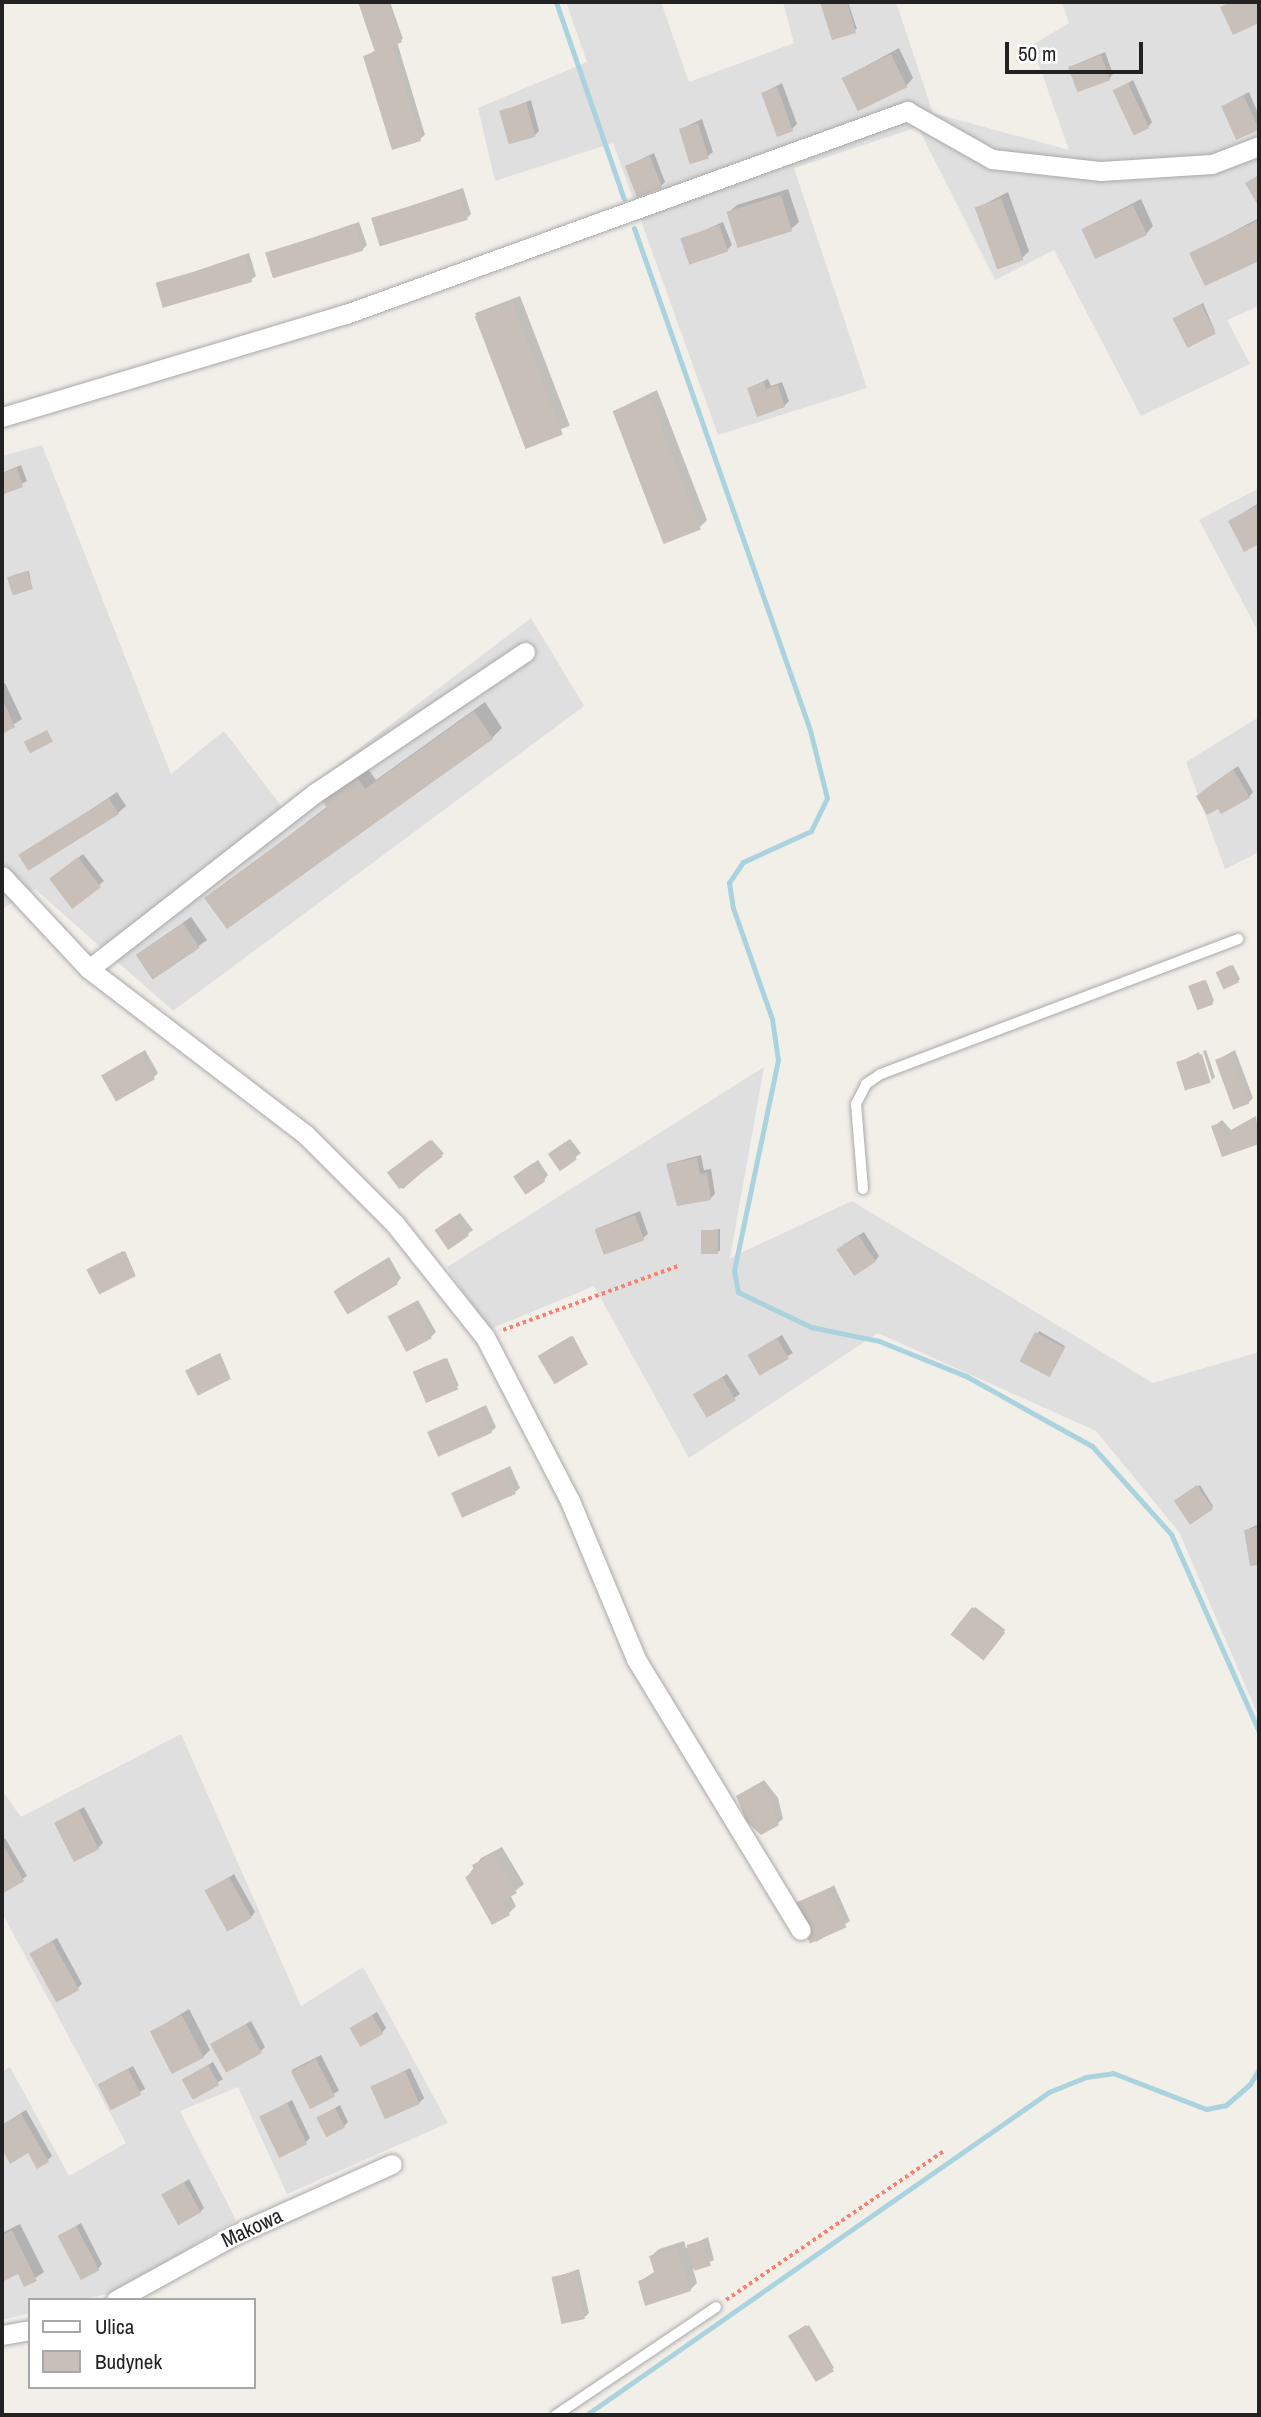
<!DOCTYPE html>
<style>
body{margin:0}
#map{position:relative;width:1261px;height:2417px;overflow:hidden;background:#f2efe9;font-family:"Archivo Narrow",sans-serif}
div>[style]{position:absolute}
.residential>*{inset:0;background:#e0dfdf}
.shadow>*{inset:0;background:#0003;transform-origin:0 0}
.stream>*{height:5px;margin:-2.5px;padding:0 2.5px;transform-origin:2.5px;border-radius:2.5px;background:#aad3df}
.building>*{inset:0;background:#c7bfb8;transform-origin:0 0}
.path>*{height:3.5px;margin-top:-1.75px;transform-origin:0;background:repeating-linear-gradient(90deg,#fa8072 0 3.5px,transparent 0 7px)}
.roads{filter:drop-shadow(0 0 2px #a9a9a9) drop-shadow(0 0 2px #a9a9a9)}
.lane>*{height:10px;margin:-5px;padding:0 5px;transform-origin:5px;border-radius:5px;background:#fff}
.street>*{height:19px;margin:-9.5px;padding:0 9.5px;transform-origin:9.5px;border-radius:9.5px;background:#fff}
span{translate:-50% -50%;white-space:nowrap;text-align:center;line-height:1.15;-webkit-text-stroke:5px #fff;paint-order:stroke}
.street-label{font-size:21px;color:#222}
.frame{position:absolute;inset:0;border:4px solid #222;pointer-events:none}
.legend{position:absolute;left:28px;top:2298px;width:228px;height:91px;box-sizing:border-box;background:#fff;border:2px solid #a7a7a7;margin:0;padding:9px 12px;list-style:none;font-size:21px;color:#222}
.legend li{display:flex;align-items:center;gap:14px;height:35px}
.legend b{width:35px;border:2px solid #a7a7a7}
.scale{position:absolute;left:1005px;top:42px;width:138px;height:32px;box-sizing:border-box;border:4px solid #222;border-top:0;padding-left:9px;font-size:21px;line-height:24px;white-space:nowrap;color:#222;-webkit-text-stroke:5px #fff;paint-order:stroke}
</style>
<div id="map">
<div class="residential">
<i style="clip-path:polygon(566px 2px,661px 2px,689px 82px,794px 43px,783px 2px,896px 2px,933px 113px,1069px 150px,1032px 45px,1069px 23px,1062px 2px,1259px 2px,1259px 306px,1227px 320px,1250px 364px,1141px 416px,1054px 250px,995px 280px,918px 127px,794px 168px,867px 388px,718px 435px,613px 143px,495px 181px,478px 108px,587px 62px)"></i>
<i style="clip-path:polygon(42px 445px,171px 774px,224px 731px,282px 807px,531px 618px,584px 706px,173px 1011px,35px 889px,2px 909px,2px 456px)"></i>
<i style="clip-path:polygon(1259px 488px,1259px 633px,1199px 520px)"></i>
<i style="clip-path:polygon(1259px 717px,1259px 852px,1225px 869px,1186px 762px)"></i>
<i style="clip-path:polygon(764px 1067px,730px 1258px,852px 1201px,1153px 1383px,1259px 1352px,1259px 1717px,1179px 1532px,1096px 1431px,878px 1333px,689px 1458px,594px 1286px,488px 1330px,447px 1267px)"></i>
<i style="clip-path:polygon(181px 1734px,301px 2006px,363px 1967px,448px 2123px,287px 2194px,238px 2087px,180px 2111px,236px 2220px,118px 2291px,83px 2300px,30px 2300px,30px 2313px,2px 2320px,2px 2072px,10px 2067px,69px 2176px,126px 2143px,2px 1913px,2px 1790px,21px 1817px)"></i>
</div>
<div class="shadow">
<i style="clip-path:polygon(360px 2px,390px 2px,403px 39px,397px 42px,425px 135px,420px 139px,393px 148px,365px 56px,376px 50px)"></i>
<i style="clip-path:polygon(822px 2px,848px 2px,857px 29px,833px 38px)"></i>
<i style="clip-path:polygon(899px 48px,913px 78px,906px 86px,844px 78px)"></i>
<i style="clip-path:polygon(1105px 52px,1113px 74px,1109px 79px,1070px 67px)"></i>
<i style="clip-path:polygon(1133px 80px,1152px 122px,1148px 127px,1115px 91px)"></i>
<i style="clip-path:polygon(782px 83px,797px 124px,792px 129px,763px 93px)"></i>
<i style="clip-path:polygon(1249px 92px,1259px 116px,1258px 128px,1223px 106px)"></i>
<i style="clip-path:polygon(531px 100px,539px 131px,535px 135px,501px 112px)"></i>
<i style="clip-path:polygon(702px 119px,713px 152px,708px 156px,681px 129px)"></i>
<i style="clip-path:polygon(654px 153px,665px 182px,661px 186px,627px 166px)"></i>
<i style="clip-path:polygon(463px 188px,471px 214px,467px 218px,373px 219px)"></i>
<i style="clip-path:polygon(788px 189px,799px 222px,791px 229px,729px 212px,737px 205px)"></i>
<i style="clip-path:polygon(1008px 192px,1029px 251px,1022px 258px,977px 208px)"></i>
<i style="clip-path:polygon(1141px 199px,1153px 226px,1146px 234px,1083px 229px)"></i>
<i style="clip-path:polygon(1259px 218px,1259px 259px,1206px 284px,1191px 254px)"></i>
<i style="clip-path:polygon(359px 222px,367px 245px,362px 250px,267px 253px)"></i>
<i style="clip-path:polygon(723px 222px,732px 245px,727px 250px,682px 240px)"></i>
<i style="clip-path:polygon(249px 253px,256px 276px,251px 280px,158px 284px)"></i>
<i style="left:520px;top:296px;width:139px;height:48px;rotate:69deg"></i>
<i style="clip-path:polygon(1203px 303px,1215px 331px,1176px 317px)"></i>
<i style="clip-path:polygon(768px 379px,771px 386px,782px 382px,789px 401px,784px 406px,749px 388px)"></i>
<i style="clip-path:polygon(657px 390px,707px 520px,700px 527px,614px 411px)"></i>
<i style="clip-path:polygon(21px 465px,27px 481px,6px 492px,2px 473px)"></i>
<i style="clip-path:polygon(1259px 503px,1259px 542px,1245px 550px,1230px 521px)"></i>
<i style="clip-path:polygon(29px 571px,32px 588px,9px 578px,11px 576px)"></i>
<i style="clip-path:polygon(5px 683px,22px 719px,2px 732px,2px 685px)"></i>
<i style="clip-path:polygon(485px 702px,502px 728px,492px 738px,206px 899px,328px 806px,363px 762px,376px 780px)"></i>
<i style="clip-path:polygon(1238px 766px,1253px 792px,1249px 797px,1203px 791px)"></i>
<i style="clip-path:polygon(117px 792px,126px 806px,118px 813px,22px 856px)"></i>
<i style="clip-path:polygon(83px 854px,104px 881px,74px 906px,57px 875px)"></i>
<i style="left:191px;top:917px;width:28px;height:66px;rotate:55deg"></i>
<i style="clip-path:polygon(1233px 965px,1240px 979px,1238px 981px,1220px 971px)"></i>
<i style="clip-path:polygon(1206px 980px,1214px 1001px,1212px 1002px,1191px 985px)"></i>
<i style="clip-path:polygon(145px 1050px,158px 1073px,154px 1077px,103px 1076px)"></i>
<i style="clip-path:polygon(1206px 1050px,1215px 1077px,1212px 1080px,1203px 1051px)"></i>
<i style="clip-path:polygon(1235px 1050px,1253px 1098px,1248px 1103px,1217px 1060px)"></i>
<i style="clip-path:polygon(1199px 1052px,1209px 1081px,1178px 1063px)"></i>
<i style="clip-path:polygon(1256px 1116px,1259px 1142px,1223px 1155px,1213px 1127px,1222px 1120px,1231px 1130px)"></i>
<i style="clip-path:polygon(570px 1139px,581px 1153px,560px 1169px,554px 1150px)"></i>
<i style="left:432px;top:1140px;width:18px;height:54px;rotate:49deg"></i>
<i style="clip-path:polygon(701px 1155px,704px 1170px,711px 1169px,715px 1194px,710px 1199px,667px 1164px)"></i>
<i style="clip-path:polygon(538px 1160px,548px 1175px,544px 1180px,520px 1173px)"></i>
<i style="clip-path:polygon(640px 1211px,648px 1234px,643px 1238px,596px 1229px)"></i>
<i style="clip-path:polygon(460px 1213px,473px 1230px,449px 1248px,441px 1227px)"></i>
<i style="clip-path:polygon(720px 1229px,720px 1250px,718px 1252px,703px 1231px)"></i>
<i style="clip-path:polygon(864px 1232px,879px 1256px,875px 1261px,843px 1245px)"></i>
<i style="clip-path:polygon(125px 1251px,135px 1274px,91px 1268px)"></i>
<i style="clip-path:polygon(389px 1257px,401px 1278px,397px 1283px,335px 1290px)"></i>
<i style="clip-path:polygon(418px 1300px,436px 1332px,431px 1337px,390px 1317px)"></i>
<i style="left:1039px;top:1331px;width:30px;height:34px;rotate:30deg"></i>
<i style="left:782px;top:1335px;width:21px;height:38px;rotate:59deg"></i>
<i style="clip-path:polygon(573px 1336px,587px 1363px,542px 1354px)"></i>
<i style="clip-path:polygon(220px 1353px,230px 1377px,189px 1369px)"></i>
<i style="left:447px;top:1358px;width:30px;height:33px;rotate:67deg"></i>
<i style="clip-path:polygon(727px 1374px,740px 1394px,708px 1416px,700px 1391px)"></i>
<i style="clip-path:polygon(486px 1405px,496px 1427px,491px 1432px,429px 1432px)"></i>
<i style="clip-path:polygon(510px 1466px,520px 1488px,515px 1492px,453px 1493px)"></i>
<i style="clip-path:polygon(1200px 1485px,1213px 1506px,1212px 1508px,1177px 1499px)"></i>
<i style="clip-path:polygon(1259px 1524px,1259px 1563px,1251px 1564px,1246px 1530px)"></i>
<i style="left:975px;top:1607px;width:38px;height:36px;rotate:37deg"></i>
<i style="clip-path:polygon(764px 1780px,778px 1798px,783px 1819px,778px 1823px,738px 1797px)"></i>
<i style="clip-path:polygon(84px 1807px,103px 1843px,98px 1848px,56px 1823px)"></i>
<i style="clip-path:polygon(5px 1838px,27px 1876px,2px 1892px,2px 1840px)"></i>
<i style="clip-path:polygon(502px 1847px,524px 1884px,510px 1895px,516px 1906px,509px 1913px,467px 1877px,481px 1858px)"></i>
<i style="clip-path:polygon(234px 1874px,255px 1912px,251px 1917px,207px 1891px)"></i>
<i style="clip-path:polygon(834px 1885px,850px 1921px,816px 1942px,797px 1908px)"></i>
<i style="clip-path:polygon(57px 1938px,82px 1984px,78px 1988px,31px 1954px)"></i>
<i style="clip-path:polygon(189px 2009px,210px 2050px,203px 2057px,152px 2032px)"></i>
<i style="clip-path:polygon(377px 2012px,386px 2028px,382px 2033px,353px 2028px)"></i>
<i style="clip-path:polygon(251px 2021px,265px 2047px,260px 2052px,213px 2044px)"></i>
<i style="left:321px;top:2055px;width:40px;height:33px;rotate:63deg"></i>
<i style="left:213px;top:2062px;width:20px;height:34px;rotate:60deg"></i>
<i style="left:133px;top:2066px;width:26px;height:39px;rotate:62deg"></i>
<i style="clip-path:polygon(410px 2068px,424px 2098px,419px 2103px,373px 2087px)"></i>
<i style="clip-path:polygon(292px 2100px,310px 2138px,306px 2142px,261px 2117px)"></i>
<i style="clip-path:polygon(340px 2105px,348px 2122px,344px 2126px,319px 2118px)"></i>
<i style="clip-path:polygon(26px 2110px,52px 2156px,48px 2160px,29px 2151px,11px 2161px,2px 2145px,2px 2125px)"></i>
<i style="clip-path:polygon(189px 2179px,204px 2208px,200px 2212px,163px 2195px)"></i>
<i style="clip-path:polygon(81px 2223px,102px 2264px,98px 2269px,59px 2236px)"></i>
<i style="clip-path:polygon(20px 2224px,44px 2272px,25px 2285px,19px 2272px,2px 2280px,2px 2233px)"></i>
<i style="clip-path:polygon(708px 2237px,714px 2260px,693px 2269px,697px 2283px,690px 2290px,640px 2281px,656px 2271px,651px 2256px,659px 2249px,684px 2241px,686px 2248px)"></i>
<i style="clip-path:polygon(579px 2269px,589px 2313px,585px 2317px,554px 2278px)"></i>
<i style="clip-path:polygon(809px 2325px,834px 2368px,833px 2369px,792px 2334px)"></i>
</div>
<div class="stream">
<i style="left:556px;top:2px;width:208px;rotate:71deg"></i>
<i style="left:634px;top:228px;width:532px;rotate:70.68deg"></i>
<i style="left:810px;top:730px;width:70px;rotate:76deg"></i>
<i style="left:827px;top:798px;width:37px;rotate:116deg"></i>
<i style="left:811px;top:831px;width:75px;rotate:155.5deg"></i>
<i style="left:743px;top:862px;width:25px;rotate:124deg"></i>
<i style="left:729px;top:883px;width:25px;rotate:81deg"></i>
<i style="left:733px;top:908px;width:118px;rotate:70.6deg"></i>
<i style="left:772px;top:1019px;width:41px;rotate:81.7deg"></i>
<i style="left:778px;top:1060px;width:216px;rotate:101.8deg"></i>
<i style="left:734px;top:1271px;width:21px;rotate:79deg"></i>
<i style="left:738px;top:1292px;width:81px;rotate:25.6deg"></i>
<i style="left:811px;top:1327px;width:69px;rotate:11.6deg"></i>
<i style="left:879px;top:1341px;width:94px;rotate:21.9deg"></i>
<i style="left:966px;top:1376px;width:144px;rotate:29.1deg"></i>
<i style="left:1092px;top:1446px;width:118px;rotate:48.1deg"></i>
<i style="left:1171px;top:1534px;width:217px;rotate:66deg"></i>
<i style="left:586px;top:2415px;width:565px;rotate:-34.9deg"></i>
<i style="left:1049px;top:2092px;width:40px;rotate:-22deg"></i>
<i style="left:1086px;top:2077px;width:27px;rotate:-8deg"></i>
<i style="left:1113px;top:2073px;width:100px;rotate:21.2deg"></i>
<i style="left:1206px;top:2109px;width:20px;rotate:-11deg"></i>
<i style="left:1226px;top:2105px;width:32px;rotate:-41deg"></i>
<i style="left:1250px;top:2084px;width:17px;rotate:-59deg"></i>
</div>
<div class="building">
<i style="clip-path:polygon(358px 2px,388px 2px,402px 42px,393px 46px,421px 141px,392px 150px,363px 56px,375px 52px)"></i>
<i style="clip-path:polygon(820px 2px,847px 2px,856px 33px,832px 40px)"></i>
<i style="clip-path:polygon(1231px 2px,1259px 2px,1259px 23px,1233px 35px,1220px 7px)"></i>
<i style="left:891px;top:54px;width:37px;height:55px;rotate:64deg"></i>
<i style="left:1101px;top:55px;width:27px;height:35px;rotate:70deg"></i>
<i style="left:1128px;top:83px;width:50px;height:17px;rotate:65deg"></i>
<i style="left:777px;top:87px;width:47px;height:17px;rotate:70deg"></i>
<i style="left:1244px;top:96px;width:37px;height:25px;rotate:66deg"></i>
<i style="left:526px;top:103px;width:35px;height:28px;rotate:74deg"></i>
<i style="left:698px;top:123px;width:37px;height:20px;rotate:73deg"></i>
<i style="left:650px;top:156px;width:34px;height:27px;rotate:69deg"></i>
<i style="clip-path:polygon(1259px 175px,1259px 207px,1245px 183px)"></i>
<i style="left:459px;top:191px;width:30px;height:92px;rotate:73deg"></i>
<i style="left:781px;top:195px;width:38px;height:57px;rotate:73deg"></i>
<i style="left:1001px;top:198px;width:66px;height:28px;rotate:70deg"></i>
<i style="left:1133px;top:205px;width:33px;height:57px;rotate:65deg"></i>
<i style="clip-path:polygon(1259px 220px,1259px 261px,1205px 286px,1189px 253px)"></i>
<i style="left:355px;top:225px;width:27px;height:94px;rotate:73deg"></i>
<i style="left:719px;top:225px;width:28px;height:41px;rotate:71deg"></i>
<i style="left:245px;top:257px;width:26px;height:93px;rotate:74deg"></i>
<i style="left:512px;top:302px;width:142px;height:40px;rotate:69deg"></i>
<i style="left:1201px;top:304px;width:33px;height:32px;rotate:63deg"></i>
<i style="clip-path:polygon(764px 382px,766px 389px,778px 385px,785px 407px,757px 417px,747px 388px)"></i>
<i style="left:650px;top:397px;width:142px;height:40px;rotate:69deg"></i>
<i style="clip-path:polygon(17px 468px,23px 487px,4px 494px,2px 473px)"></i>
<i style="clip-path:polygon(1259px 505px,1259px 544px,1244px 552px,1228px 521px)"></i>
<i style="left:27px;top:571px;width:19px;height:21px;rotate:72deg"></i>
<i style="clip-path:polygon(2px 698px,15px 727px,2px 734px)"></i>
<i style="clip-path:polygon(474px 711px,493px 739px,227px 929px,204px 898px,327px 808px,318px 795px,353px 771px,365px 789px)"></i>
<i style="left:47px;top:730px;width:13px;height:26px;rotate:63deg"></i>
<i style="clip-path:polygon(1233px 769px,1250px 798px,1221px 814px,1218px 809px,1207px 815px,1196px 796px)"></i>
<i style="left:109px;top:798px;width:19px;height:107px;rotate:58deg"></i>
<i style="left:78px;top:857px;width:38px;height:36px;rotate:53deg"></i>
<i style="left:183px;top:923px;width:30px;height:57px;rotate:56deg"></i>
<i style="left:1231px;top:965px;width:19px;height:17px;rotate:65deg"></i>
<i style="left:1204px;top:980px;width:26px;height:17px;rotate:69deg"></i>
<i style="left:140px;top:1053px;width:30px;height:45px;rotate:60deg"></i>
<i style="left:1202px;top:1054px;width:30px;height:27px;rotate:73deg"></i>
<i style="left:1231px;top:1054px;width:53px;height:17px;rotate:70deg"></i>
<i style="clip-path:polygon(1252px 1120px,1259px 1144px,1222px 1157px,1211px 1126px,1217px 1124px,1226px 1134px)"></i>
<i style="left:430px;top:1140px;width:21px;height:54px;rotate:53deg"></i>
<i style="left:565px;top:1142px;width:21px;height:21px;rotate:55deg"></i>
<i style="clip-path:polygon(697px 1158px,700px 1174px,707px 1173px,711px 1200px,677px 1206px,666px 1164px)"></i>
<i style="left:533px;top:1163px;width:22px;height:24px;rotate:56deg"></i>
<i style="left:635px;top:1215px;width:27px;height:43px;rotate:70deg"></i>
<i style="left:455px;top:1216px;width:24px;height:25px;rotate:55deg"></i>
<i style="left:701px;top:1230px;width:17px;height:24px"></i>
<i style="left:858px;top:1235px;width:32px;height:26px;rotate:56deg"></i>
<i style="left:123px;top:1251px;width:28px;height:41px;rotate:63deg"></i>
<i style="left:384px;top:1261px;width:27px;height:59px;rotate:59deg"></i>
<i style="left:413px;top:1303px;width:40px;height:29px;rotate:62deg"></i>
<i style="left:1035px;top:1332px;width:34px;height:33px;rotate:28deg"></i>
<i style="left:571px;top:1336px;width:33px;height:39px;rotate:59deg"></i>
<i style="left:777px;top:1338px;width:24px;height:34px;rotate:60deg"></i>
<i style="left:218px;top:1354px;width:28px;height:37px;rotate:63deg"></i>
<i style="left:445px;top:1358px;width:34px;height:35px;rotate:67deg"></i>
<i style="left:722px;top:1377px;width:27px;height:34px;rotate:59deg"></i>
<i style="left:481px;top:1408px;width:27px;height:59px;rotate:66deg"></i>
<i style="left:505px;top:1469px;width:27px;height:59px;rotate:66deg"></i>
<i style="left:1197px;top:1485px;width:29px;height:28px;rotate:56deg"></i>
<i style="clip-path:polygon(1259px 1527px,1259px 1565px,1250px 1566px,1244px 1530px)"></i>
<i style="left:972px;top:1607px;width:42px;height:35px;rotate:38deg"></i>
<i style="clip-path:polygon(759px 1783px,775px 1803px,771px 1805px,779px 1825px,761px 1835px,747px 1822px,736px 1796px)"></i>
<i style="left:79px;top:1810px;width:44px;height:28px;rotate:63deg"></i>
<i style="clip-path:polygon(2px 1843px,24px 1881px,2px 1894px)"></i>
<i style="clip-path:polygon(494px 1853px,517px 1893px,503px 1901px,510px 1915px,492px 1925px,465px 1877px,475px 1871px,472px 1865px)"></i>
<i style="left:229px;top:1877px;width:47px;height:28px;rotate:61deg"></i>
<i style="left:829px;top:1888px;width:43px;height:40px;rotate:66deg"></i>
<i style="left:52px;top:1941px;width:56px;height:26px;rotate:61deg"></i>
<i style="left:182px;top:2015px;width:48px;height:36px;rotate:63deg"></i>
<i style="left:372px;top:2015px;width:22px;height:26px;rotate:60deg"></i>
<i style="left:246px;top:2024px;width:33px;height:41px;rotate:61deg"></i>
<i style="left:316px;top:2059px;width:42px;height:28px;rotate:63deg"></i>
<i style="left:208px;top:2065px;width:23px;height:30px;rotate:61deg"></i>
<i style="left:128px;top:2069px;width:29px;height:34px;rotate:63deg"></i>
<i style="left:405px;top:2071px;width:36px;height:38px;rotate:66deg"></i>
<i style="left:287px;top:2103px;width:46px;height:31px;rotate:64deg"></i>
<i style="left:335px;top:2108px;width:22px;height:21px;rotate:63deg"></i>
<i style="clip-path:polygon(21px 2114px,49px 2162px,37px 2169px,28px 2153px,10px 2164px,2px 2149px,2px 2125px)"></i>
<i style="left:184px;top:2182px;width:35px;height:26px;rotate:61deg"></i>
<i style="left:76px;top:2226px;width:50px;height:21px;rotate:62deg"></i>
<i style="clip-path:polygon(12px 2230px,37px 2281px,24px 2287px,18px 2274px,2px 2282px,2px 2235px)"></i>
<i style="left:703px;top:2240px;width:27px;height:17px;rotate:73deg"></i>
<i style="clip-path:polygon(677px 2247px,691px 2291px,645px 2306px,638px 2281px,655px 2275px,649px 2256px)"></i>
<i style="left:575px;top:2272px;width:48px;height:24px;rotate:78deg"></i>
<i style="left:806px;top:2325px;width:54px;height:21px;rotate:59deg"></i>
</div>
<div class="path">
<i style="left:503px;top:1330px;width:186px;rotate:-20.1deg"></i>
<i style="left:726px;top:2300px;width:264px;rotate:-34.4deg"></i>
</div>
<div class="roads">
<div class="lane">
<i style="left:863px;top:1189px;width:85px;rotate:-94.7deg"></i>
<i style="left:856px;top:1104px;width:22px;rotate:-63deg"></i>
<i style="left:866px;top:1084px;width:18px;rotate:-34deg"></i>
<i style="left:881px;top:1074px;width:382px;rotate:-20.7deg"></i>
<i style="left:556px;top:2415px;width:193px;rotate:-34deg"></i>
</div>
<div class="street">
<i style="left:2px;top:417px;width:359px;rotate:-16.7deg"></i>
<i style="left:346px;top:314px;width:597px;rotate:-19.89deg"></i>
<i style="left:907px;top:111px;width:98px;rotate:29.5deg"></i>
<i style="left:992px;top:159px;width:110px;rotate:6.3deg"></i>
<i style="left:1101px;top:171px;width:111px;rotate:-3.6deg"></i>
<i style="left:1212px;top:164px;width:50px;rotate:-21deg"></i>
<i style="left:525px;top:652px;width:253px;rotate:146.1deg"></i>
<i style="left:315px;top:793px;width:286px;rotate:142.1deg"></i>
<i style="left:89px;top:969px;width:273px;rotate:37.4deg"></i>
<i style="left:306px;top:1135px;width:126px;rotate:45deg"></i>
<i style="left:395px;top:1224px;width:144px;rotate:51.5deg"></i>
<i style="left:485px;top:1337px;width:185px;rotate:62.6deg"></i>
<i style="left:570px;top:1501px;width:171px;rotate:67.3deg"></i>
<i style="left:636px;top:1659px;width:317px;rotate:58.7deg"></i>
<i style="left:2px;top:876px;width:127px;rotate:46.9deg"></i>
<i style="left:116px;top:2300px;width:135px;rotate:-28.8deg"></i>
<i style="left:234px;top:2235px;width:173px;rotate:-24.2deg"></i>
<i style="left:2px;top:2335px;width:28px;rotate:-10deg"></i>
</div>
</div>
<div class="street-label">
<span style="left:252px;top:2228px;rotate:-25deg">Makowa</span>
</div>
<div class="frame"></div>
<ul class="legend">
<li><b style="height:9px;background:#fff"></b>Ulica</li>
<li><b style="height:19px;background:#c7bfb8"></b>Budynek</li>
</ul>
<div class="scale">50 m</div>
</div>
